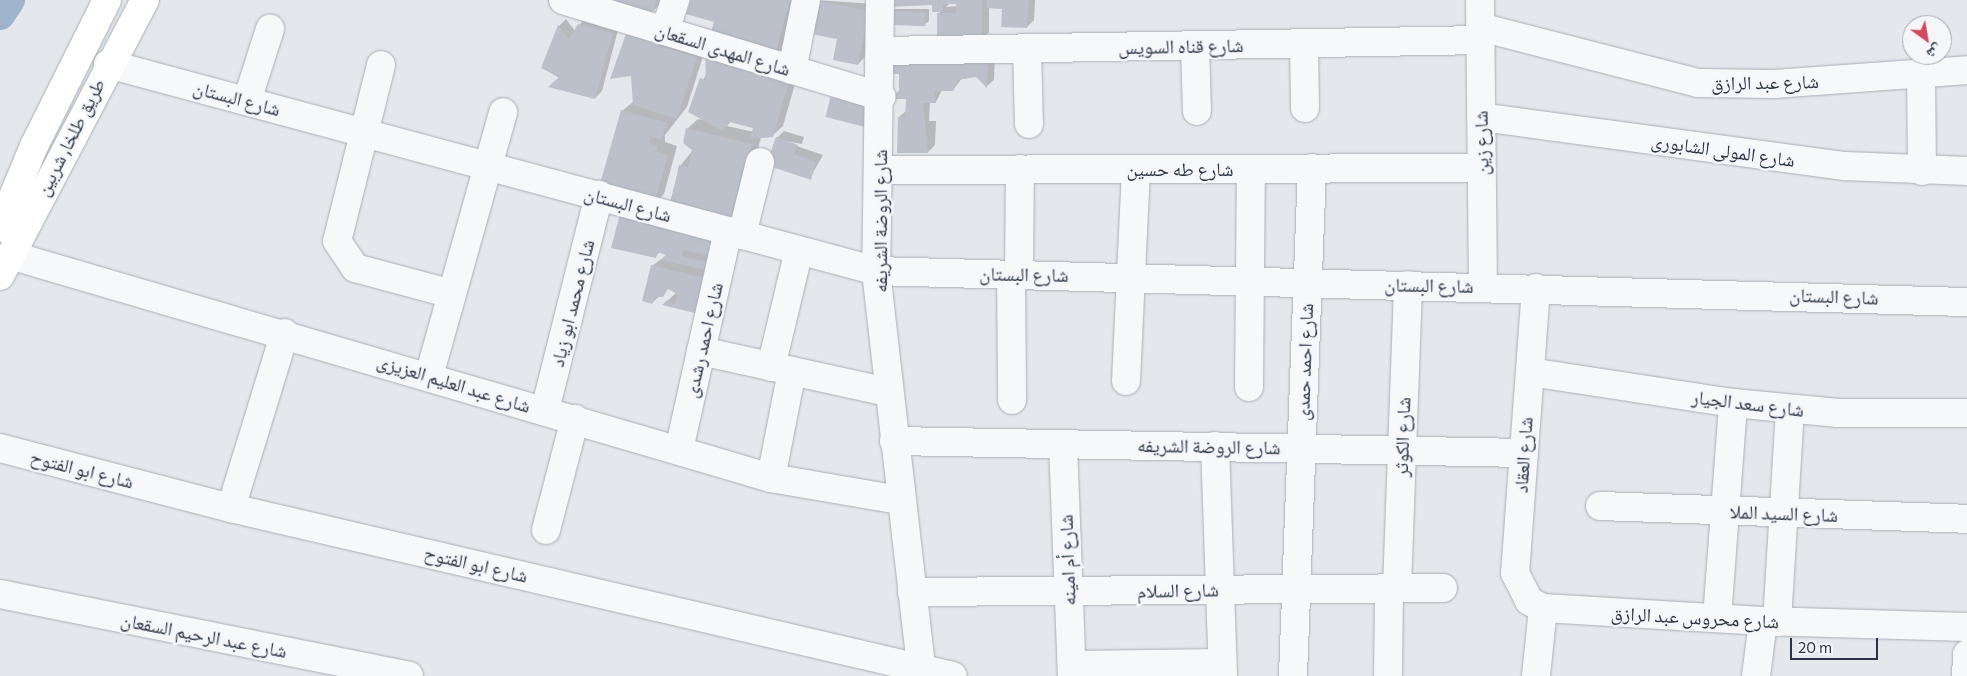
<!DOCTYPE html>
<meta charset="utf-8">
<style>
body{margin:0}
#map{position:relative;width:1967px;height:676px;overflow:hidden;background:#e4e7ec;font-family:Commissioner,"Noto Naskh Arabic",sans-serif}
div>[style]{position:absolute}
.shadow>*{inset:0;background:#0003}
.canal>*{height:30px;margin:-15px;padding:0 15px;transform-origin:15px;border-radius:15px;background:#9fb4cc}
.building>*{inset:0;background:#bbc0ca;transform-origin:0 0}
.roads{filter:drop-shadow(0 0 1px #a9aeb7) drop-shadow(0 0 1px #a9aeb7)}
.minor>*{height:28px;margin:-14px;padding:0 14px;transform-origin:14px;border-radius:14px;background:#f7f8fa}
.major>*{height:28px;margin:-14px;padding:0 14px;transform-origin:14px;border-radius:14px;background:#fff}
span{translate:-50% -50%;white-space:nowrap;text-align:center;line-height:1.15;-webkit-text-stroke:5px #f4f6f9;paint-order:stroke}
.street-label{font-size:19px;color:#2b3445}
.north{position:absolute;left:1902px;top:15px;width:50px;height:50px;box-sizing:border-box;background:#f4f6f9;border:1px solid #a4a8b1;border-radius:50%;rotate:148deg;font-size:14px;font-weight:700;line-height:20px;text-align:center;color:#2b3445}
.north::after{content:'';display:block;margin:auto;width:18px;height:22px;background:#d1495b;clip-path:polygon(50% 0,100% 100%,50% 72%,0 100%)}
.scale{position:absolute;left:1790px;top:638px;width:88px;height:22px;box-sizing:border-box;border:2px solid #2b3445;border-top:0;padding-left:6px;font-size:15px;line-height:18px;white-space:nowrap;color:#2b3445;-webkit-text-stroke:4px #f4f6f9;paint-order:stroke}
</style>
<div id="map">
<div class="shadow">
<i style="clip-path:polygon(602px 0,663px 0,651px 14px)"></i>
<i style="clip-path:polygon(evenodd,692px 0,796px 0,783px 49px,775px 56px,801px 63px,783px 126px,772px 136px,761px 137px,741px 217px,704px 269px,710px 271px,702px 304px,695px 311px,664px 304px,677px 292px,668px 288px,652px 303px,652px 266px,668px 254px,660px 252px,655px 257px,680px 166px,693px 150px,687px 129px,698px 119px,703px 120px,689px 111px,707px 72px,715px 21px,692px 0,731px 121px,755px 128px,754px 132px,727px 126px,731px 121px)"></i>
<i style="clip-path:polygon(815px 0,875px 4px,865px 57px,858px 64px)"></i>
<i style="clip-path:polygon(evenodd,889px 0,1035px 0,1034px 20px,1027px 27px,1004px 8px,989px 7px,989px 32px,982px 39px,938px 14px,941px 11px,933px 4px,889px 0,950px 3px,957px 3px,957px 6px,946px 7px,950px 3px)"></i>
<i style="clip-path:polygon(895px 9px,929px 9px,929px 21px,925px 24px,892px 12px)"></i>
<i style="clip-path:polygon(586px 17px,619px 26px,602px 91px,595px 98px,542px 68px,559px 26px,566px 19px,575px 31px)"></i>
<i style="clip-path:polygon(629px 32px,706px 47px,687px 107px,665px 135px,665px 142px,677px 146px,664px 194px,653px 205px,622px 111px,634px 101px)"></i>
<i style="clip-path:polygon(995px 51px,994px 80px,987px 86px,976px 75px,962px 78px,953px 90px,942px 90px,936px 102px,930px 102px,929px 121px,936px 121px,935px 145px,928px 152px,899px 117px,907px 110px,907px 98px,891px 98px,900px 90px)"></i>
<i style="clip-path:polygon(784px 131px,804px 137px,802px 144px,779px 140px,823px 155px,810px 178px,777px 138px)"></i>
</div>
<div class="canal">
<i style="left:0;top:15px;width:18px;rotate:-56deg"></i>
</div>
<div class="building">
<i style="clip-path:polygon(599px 0,656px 0,652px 15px)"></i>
<i style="clip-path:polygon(691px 0,790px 0,773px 61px,708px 42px,714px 22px,686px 14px)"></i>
<i style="clip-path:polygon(813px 0,869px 11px,858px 65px,833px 60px,837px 39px,806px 33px)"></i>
<i style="clip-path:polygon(888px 0,982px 0,982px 41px,937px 41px,937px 13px,956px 13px,956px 4px,943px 4px,943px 12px,932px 12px,932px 5px,888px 7px)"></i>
<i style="clip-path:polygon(987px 0,1029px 0,1027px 28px,1001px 27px,1002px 9px,987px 8px)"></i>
<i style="left:891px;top:11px;width:35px;height:14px;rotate:2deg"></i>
<i style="clip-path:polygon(578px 24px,613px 33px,595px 99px,548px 87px,560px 76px,541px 68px,558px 25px,569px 39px)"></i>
<i style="clip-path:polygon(627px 31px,660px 37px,655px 45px,697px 57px,677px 119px,633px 105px,631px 76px,610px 79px)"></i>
<i style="clip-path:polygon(705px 49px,791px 74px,773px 137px,750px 139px,753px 128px,729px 122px,723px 131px,688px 112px,700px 78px,706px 80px)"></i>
<i style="clip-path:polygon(891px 58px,988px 58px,987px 88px,976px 77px,958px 80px,953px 91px,934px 91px,936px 103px,923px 103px,928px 153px,897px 153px,898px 117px,905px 117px,906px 99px,888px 99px,899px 91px,899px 74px,890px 74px)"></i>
<i style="left:833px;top:87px;width:46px;height:31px;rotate:14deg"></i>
<i style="clip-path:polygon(621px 110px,667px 123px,662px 139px,651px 137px,649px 143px,658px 146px,656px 152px,668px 156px,654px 204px,598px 191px)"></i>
<i style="clip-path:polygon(686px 128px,752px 144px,731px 229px,671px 202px,679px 165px,688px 167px,692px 150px,683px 143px)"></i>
<i style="clip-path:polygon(776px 137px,798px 145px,794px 154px,816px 162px,811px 180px,766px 165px)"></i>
<i style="clip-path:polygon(620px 214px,721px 236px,716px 257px,684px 250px,682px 256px,707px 262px,705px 270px,662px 260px,666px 255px,657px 252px,656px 258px,611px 248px)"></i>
<i style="clip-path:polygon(651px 265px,704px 278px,695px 313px,662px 305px,667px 300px,674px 304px,679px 295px,668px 289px,663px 297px,654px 297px,652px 304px,642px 301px)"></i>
</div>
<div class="roads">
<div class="minor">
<i style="left:563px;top:0;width:333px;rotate:16.9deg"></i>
<i style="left:880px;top:0;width:271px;rotate:90.8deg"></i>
<i style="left:876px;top:271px;width:408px;rotate:83.5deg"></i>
<i style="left:1480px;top:0;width:286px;rotate:89.4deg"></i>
<i style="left:1480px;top:27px;width:225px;rotate:14.4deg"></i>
<i style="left:1698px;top:83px;width:76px;rotate:0.8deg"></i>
<i style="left:1774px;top:84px;width:194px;rotate:-4.1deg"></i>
<i style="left:665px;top:31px;width:33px;rotate:-72deg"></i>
<i style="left:1304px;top:43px;width:65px;rotate:89.1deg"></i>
<i style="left:1195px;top:45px;width:66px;rotate:88.3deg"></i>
<i style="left:1027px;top:49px;width:75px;rotate:88.5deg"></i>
<i style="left:882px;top:51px;width:598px;rotate:-1.05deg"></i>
<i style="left:108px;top:64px;width:795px;rotate:15.08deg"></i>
<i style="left:876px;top:271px;width:1091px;rotate:1.63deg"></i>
<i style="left:381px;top:65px;width:181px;rotate:104deg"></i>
<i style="left:337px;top:241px;width:32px;rotate:56deg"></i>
<i style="left:355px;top:268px;width:100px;rotate:15deg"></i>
<i style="left:792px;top:70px;width:71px;rotate:-78.7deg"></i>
<i style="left:1921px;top:73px;width:98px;rotate:89.4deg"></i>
<i style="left:247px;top:101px;width:76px;rotate:-72.3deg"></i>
<i style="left:1481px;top:117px;width:367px;rotate:7.7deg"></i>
<i style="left:1845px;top:166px;width:122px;rotate:2.3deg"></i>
<i style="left:880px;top:170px;width:601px;rotate:-0.19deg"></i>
<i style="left:742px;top:235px;width:75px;rotate:-76.1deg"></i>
<i style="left:10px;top:255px;width:793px;rotate:16.33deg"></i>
<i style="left:771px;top:478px;width:131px;rotate:9.7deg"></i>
<i style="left:1011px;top:274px;width:126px;rotate:89.5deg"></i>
<i style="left:1019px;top:274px;width:105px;rotate:-89.5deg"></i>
<i style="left:1536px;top:288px;width:286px;rotate:94.2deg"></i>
<i style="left:1515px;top:573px;width:31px;rotate:63deg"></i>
<i style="left:1529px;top:601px;width:16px;rotate:27deg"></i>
<i style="left:1543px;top:608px;width:220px;rotate:3.4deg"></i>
<i style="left:1763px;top:621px;width:204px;rotate:1.7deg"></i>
<i style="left:701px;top:351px;width:191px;rotate:12.4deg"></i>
<i style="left:771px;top:367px;width:120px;rotate:-76.5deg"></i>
<i style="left:1530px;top:372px;width:205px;rotate:8.7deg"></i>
<i style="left:1733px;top:403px;width:106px;rotate:5.4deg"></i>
<i style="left:1839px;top:413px;width:128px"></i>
<i style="left:429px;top:376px;width:274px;rotate:-74.3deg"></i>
<i style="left:1126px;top:381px;width:212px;rotate:-87.3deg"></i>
<i style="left:1249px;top:387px;width:218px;rotate:-89.5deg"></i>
<i style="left:545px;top:410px;width:222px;rotate:-75.9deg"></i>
<i style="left:894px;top:441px;width:630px;rotate:1.09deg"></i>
<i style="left:1063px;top:444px;width:232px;rotate:87.8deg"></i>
<i style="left:1215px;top:446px;width:230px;rotate:88deg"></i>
<i style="left:0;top:448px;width:239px;rotate:14.6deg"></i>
<i style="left:231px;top:508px;width:741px;rotate:13.1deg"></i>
<i style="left:679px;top:450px;width:224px;rotate:-77.4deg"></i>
<i style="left:771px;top:478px;width:109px;rotate:-78.9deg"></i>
<i style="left:1600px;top:506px;width:367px;rotate:2deg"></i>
<i style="left:231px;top:508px;width:183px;rotate:-72.9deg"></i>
<i style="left:546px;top:530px;width:115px;rotate:-75.4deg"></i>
<i style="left:1397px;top:588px;width:303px;rotate:-87.9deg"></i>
<i style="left:912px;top:592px;width:531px;rotate:-0.43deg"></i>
<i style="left:0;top:594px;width:417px;rotate:11.3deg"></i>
<i style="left:1717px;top:618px;width:216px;rotate:-85.7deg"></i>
<i style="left:1777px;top:622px;width:213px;rotate:-86.5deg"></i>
<i style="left:1072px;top:665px;width:150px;rotate:-0.8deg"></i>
<i style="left:1293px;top:676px;width:508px;rotate:-87.86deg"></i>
<i style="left:1388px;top:676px;width:88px;rotate:-89.3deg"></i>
<i style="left:1536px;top:676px;width:68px;rotate:-84.1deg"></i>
<i style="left:1756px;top:676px;width:55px;rotate:-82.7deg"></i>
<i style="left:1966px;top:676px;width:22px;rotate:-87deg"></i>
</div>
<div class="major">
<i style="left:0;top:228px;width:89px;rotate:-67.5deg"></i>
<i style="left:34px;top:146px;width:163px;rotate:-63.4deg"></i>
<i style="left:0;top:276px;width:312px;rotate:-62.3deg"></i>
</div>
</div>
<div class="street-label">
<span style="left:1181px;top:46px;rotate:-1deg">شارع قناه السويس</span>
<span style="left:723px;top:49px;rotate:17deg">شارع المهدى السقعان</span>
<span style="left:1765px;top:82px;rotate:-1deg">شارع عبد الرازق</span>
<span style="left:237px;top:98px;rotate:15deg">شارع البستان</span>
<span style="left:70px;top:137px;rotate:-63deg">طريق طلخا, شربين</span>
<span style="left:1481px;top:143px;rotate:-91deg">شارع زين</span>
<span style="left:1723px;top:150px;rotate:8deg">شارع المولى الشابورى</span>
<span style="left:1180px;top:169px">شارع طه حسين</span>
<span style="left:628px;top:204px;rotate:15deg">شارع البستان</span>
<span style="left:880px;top:221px;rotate:-90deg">شارع الروضة الشريفه</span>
<span style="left:1024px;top:274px;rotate:1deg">شارع البستان</span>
<span style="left:1429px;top:285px;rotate:1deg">شارع البستان</span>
<span style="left:1834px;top:296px;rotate:2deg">شارع البستان</span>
<span style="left:572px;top:303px;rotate:-76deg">شارع محمد ابو زياد</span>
<span style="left:703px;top:340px;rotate:-77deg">شارع احمد رشدى</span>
<span style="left:1304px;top:362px;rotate:-88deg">شارع احمد حمدى</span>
<span style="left:454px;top:383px;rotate:17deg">شارع عبد العليم العزيزى</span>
<span style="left:1748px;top:403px;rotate:7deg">شارع سعد الجيار</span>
<span style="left:1402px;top:437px;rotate:-88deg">شارع الكوثر</span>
<span style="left:1209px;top:446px;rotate:1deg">شارع الروضة الشريفه</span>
<span style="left:1523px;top:455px;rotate:-86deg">شارع العقاد</span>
<span style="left:82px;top:469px;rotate:14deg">شارع ابو الفتوح</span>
<span style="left:1784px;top:513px;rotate:2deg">شارع السيد الملا</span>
<span style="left:1067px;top:560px;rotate:-92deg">شارع أم امينه</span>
<span style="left:476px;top:564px;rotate:13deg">شارع ابو الفتوح</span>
<span style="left:1178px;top:590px;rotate:-1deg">شارع السلام</span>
<span style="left:1695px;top:617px;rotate:3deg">شارع محروس عبد الرازق</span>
<span style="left:204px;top:635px;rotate:11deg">شارع عبد الرحيم السقعان</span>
</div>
<div class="north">ش</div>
<div class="scale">20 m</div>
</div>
